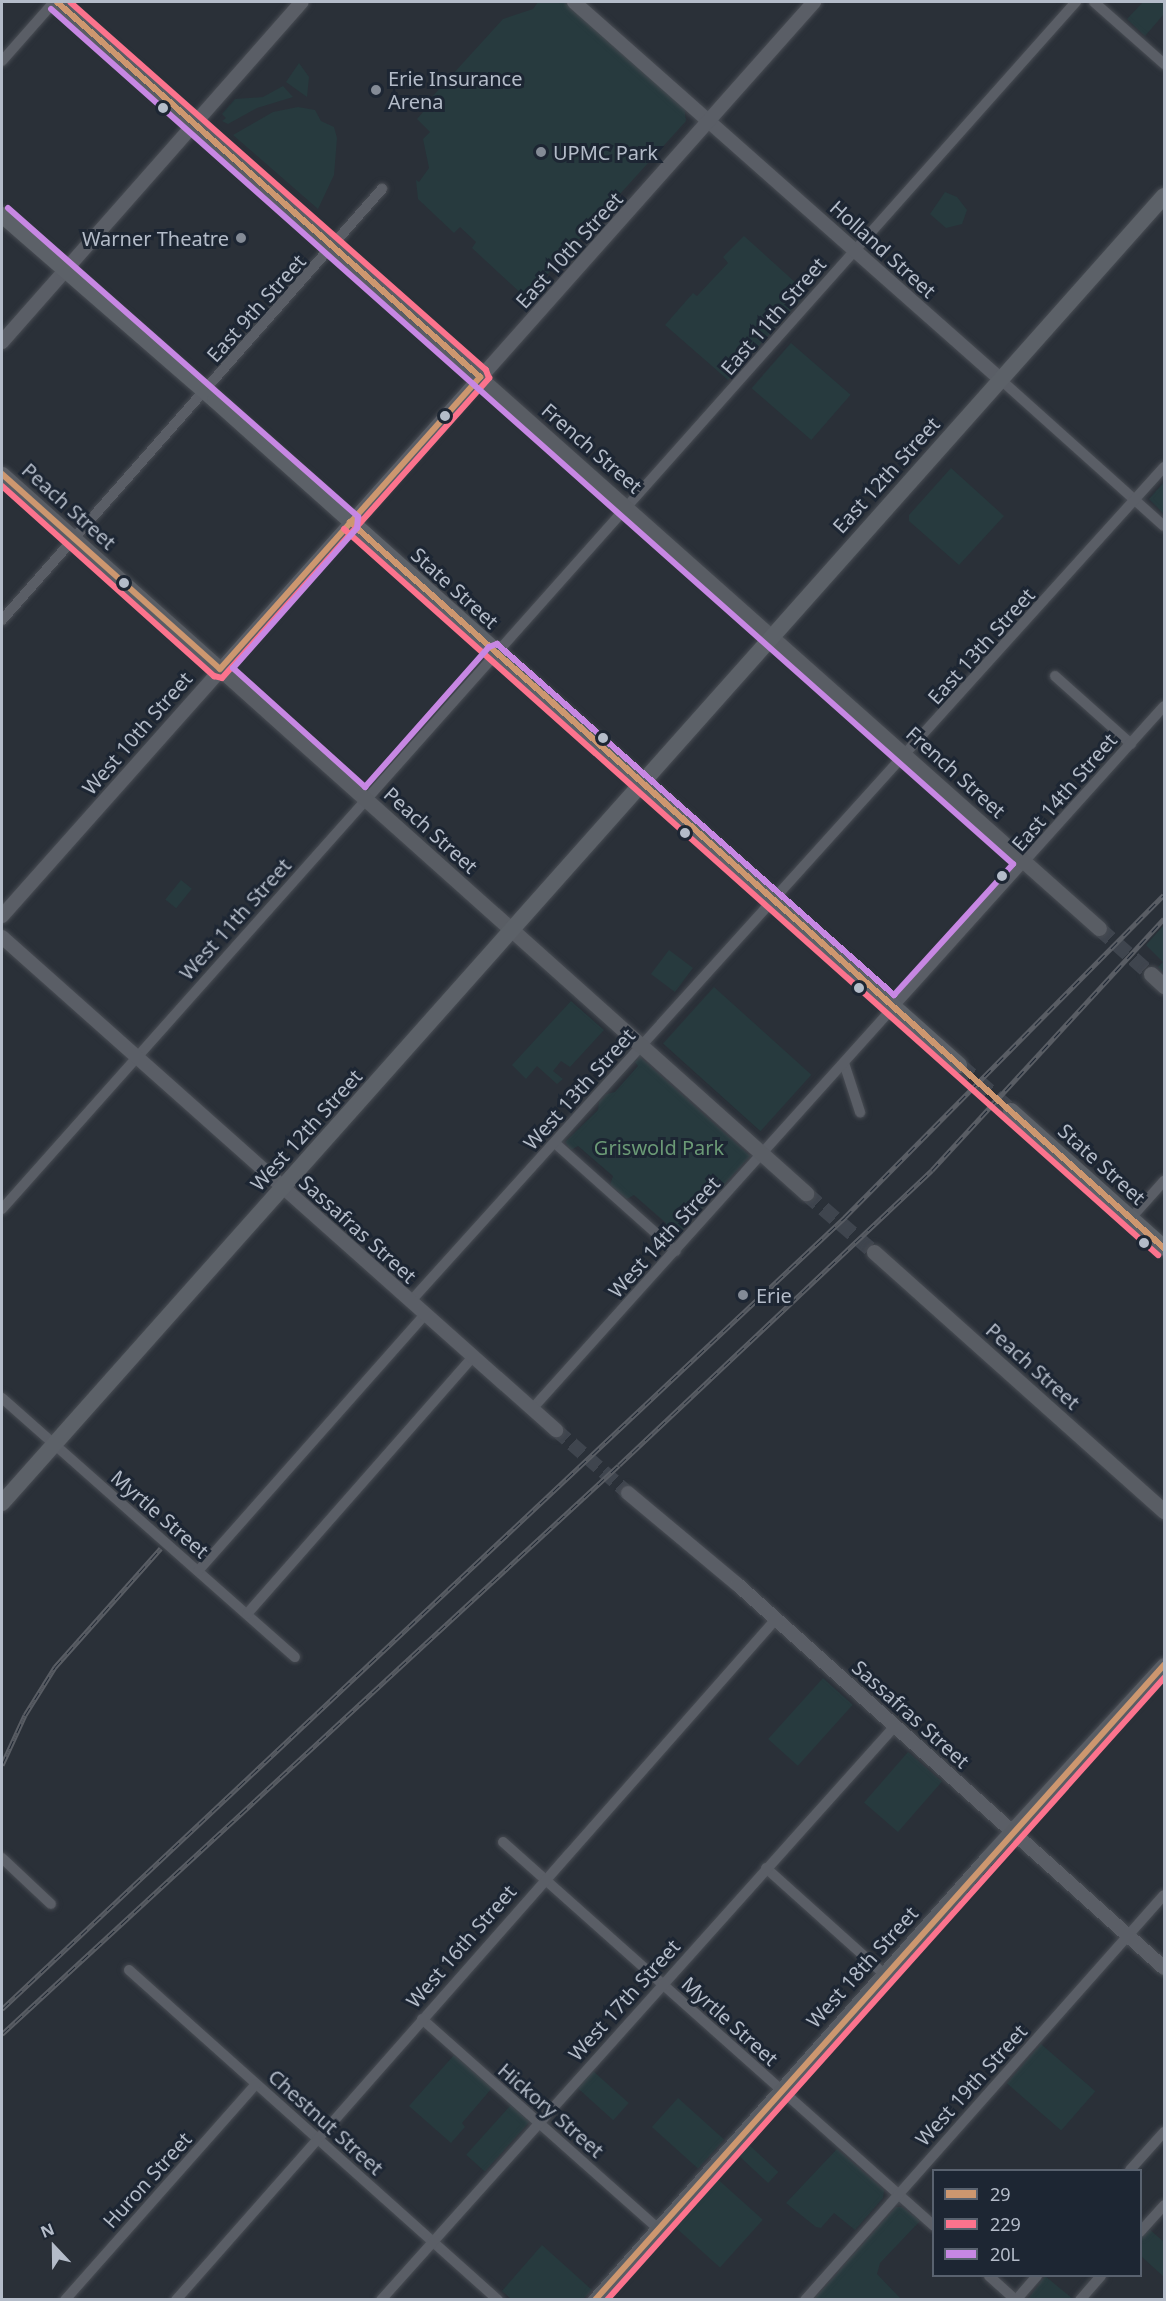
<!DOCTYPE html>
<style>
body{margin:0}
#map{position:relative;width:1166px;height:2301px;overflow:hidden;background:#2a3038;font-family:"Noto Sans",sans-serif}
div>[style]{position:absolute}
.green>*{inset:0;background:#273a3e;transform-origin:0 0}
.tertiary-tunnel>*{height:14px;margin-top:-7px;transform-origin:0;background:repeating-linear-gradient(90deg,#3f454e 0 14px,transparent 0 21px)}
.secondary-tunnel>*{height:15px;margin-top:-7.5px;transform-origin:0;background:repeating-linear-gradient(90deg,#3f454e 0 15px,transparent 0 23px)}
.primary-tunnel>*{height:16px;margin-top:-8px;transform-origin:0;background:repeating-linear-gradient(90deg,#3f454e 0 16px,transparent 0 24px)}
.roads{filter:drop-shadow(0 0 2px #484c53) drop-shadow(0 0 2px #484c53)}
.minor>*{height:10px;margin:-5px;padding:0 5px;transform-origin:5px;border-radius:5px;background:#5a5e66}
.tertiary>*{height:14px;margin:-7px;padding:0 7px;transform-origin:7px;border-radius:7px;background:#5a5e66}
.secondary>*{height:15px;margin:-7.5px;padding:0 7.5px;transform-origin:7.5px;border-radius:7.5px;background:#595d64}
.primary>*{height:16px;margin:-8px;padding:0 8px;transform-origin:8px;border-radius:8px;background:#5c6168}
.rail>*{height:5px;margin-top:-2.5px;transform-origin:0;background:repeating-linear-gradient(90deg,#1d2633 0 9px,#595d64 0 18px);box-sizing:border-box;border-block:2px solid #595d64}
.bus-1>*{height:6px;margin:-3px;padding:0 3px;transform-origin:3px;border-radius:3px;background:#cd976f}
.bus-2>*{height:6px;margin:-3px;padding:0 3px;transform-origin:3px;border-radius:3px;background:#fc738d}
.bus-3>*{height:6px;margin:-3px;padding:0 3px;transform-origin:3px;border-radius:3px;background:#c787e3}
.dots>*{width:16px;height:16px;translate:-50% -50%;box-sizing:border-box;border:3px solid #1d2633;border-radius:50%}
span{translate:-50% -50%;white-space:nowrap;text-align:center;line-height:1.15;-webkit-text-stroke:6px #1d2633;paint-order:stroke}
.poi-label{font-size:20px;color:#b4bcc9}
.left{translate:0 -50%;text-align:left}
.right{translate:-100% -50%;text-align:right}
.street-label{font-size:20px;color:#b4bcc9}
.park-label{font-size:20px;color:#6b9a76}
.frame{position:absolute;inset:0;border:3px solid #b4bcc9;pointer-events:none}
.legend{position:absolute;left:932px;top:2169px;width:210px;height:108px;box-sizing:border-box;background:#1d2633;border:2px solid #59626f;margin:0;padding:8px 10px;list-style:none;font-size:18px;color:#b4bcc9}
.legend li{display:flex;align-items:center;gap:12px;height:30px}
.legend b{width:30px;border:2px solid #59626f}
.north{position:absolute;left:24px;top:2217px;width:60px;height:60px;-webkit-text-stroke:4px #1d2633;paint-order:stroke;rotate:338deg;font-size:16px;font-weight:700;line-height:24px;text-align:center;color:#b4bcc9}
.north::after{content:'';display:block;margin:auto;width:21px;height:27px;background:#b4bcc9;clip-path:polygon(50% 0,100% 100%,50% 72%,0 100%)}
</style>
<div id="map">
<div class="green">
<i style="clip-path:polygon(538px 2px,564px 2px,684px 106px,686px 121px,526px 298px,472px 248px,476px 242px,460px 227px,454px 233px,418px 199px,416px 180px,419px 182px,429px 168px,423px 139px,430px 132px,417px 119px,423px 112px,421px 109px,503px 19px,533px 9px)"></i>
<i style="clip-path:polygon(1143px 2px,1164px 2px,1164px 14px,1145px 36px,1127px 19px)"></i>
<i style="clip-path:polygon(299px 63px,309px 77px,307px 97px,286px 82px)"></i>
<i style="clip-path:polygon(283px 86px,293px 97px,257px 108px,228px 124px,222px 121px,226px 118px,222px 114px,235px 99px,263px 97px)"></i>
<i style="clip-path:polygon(298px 107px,315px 110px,321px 121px,334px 127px,337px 138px,334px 175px,318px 209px,233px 135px,273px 112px)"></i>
<i style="clip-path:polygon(945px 192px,957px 197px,967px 210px,962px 224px,946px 228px,930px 214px)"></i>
<i style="clip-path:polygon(744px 236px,807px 293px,728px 380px,665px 325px,693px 293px,697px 296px,728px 263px,723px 257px)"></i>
<i style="left:791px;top:343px;width:79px;height:60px;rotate:41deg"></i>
<i style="clip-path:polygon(951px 468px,1004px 516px,959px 565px,909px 521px,909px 515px)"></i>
<i style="clip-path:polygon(1164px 482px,1164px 514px,1149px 499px)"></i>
<i style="left:181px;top:880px;width:14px;height:25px;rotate:39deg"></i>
<i style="clip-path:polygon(1164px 925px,1164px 973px,1158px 967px,1163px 962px,1146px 945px)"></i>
<i style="left:669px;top:950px;width:30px;height:30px;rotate:37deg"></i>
<i style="left:714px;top:987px;width:131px;height:76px;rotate:42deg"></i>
<i style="clip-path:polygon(571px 1001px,604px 1030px,570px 1067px,561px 1061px,553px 1071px,563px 1079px,557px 1084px,537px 1066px,526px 1079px,512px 1065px)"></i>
<i style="clip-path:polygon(640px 1057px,750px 1156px,674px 1240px,663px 1231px,666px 1223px,634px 1195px,627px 1199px,610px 1185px,613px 1176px,578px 1146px,571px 1150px,565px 1142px,598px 1110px,599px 1102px,607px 1094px,615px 1092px,638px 1066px,635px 1062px)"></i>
<i style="left:823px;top:1678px;width:40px;height:82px;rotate:42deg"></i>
<i style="left:908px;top:1752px;width:45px;height:67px;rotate:41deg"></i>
<i style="left:1041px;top:2044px;width:72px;height:52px;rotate:41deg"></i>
<i style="clip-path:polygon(454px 2055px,492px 2088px,462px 2123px,465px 2127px,451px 2143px,409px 2106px)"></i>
<i style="left:593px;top:2071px;width:48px;height:23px;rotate:42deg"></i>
<i style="left:678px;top:2098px;width:62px;height:39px;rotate:42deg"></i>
<i style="left:511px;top:2105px;width:25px;height:67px;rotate:42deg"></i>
<i style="left:744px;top:2140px;width:47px;height:15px;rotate:43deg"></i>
<i style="clip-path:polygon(837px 2149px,884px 2190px,883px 2198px,855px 2230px,834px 2213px,821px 2228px,816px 2227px,786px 2203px)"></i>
<i style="left:713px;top:2175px;width:67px;height:64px;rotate:42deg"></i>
<i style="clip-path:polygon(896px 2207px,902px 2207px,920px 2221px,880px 2263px,877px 2274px,901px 2299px,814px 2299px)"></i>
<i style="clip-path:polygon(1149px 2229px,1164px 2242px,1164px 2277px,1141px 2256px,1141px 2238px)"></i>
<i style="clip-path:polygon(542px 2245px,592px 2290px,583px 2299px,511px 2299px,502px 2291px)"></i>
<i style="clip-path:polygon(1045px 2276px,1073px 2299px,1028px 2299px)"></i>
</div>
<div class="tertiary-tunnel">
<i style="left:556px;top:1430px;width:96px;rotate:41.2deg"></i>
</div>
<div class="secondary-tunnel">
<i style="left:1099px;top:928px;width:69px;rotate:41.5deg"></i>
<i style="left:806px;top:1193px;width:90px;rotate:40.9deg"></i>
</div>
<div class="primary-tunnel">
<i style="left:959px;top:1065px;width:69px;rotate:41.5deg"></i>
</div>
<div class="roads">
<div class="minor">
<i style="left:1094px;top:2px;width:94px;rotate:41.5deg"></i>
<i style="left:2px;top:61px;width:79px;rotate:-48.6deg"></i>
<i style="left:1000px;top:379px;width:220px;rotate:41.9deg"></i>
<i style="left:2px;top:620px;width:575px;rotate:-48.6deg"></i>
<i style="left:1055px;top:676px;width:102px;rotate:41.8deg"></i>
<i style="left:844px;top:1063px;width:52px;rotate:71.9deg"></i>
<i style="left:555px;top:1143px;width:162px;rotate:41.8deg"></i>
<i style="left:2px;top:1209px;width:1616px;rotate:-48.34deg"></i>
<i style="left:1131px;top:1218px;width:50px;rotate:-48.3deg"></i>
<i style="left:410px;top:1302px;width:1125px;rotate:-47.92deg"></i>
<i style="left:2px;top:1398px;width:391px;rotate:41.5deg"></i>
<i style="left:532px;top:1409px;width:945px;rotate:-48.04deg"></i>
<i style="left:198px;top:1571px;width:343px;rotate:-48.5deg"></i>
<i style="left:247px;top:1614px;width:342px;rotate:-48.7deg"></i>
<i style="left:503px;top:1842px;width:577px;rotate:41.7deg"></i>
<i style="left:2px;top:1858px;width:67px;rotate:43.2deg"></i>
<i style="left:766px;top:1868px;width:159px;rotate:41.9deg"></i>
<i style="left:129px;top:1970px;width:495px;rotate:41.8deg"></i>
<i style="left:422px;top:2019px;width:314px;rotate:41.6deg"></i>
<i style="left:1130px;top:2170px;width:51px;rotate:-48.2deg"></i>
<i style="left:1140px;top:2232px;width:36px;rotate:-48deg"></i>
<i style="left:989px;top:2276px;width:36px;rotate:42deg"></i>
<i style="left:65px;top:2300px;width:288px;rotate:-48.5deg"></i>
<i style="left:176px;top:2300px;width:908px;rotate:-48.62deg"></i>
<i style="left:381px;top:2300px;width:771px;rotate:-48.16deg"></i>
<i style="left:805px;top:2300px;width:541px;rotate:-48.45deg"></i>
<i style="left:1016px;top:2300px;width:32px;rotate:-49deg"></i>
<i style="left:1080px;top:2300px;width:32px;rotate:-49deg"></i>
</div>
<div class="tertiary">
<i style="left:574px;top:2px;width:569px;rotate:41.51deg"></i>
<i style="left:2px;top:342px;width:453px;rotate:-48.6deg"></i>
<i style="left:2px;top:916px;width:1223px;rotate:-48.38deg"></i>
<i style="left:2px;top:937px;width:742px;rotate:41.67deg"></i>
<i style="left:628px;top:1493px;width:142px;rotate:39.9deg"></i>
<i style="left:737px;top:1584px;width:574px;rotate:41.96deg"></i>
</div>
<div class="secondary">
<i style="left:57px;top:2px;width:1394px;rotate:41.63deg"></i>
<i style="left:2px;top:474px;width:1079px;rotate:41.81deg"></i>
<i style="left:1151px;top:974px;width:18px;rotate:43deg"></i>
<i style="left:874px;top:1252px;width:389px;rotate:41.8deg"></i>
<i style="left:595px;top:2300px;width:592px;rotate:-48.42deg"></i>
<i style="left:988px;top:1857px;width:260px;rotate:-47.5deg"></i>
</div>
<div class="primary">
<i style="left:2px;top:215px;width:282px;rotate:41deg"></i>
<i style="left:215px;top:400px;width:998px;rotate:41.79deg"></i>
<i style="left:1011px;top:1111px;width:205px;rotate:41.8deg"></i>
<i style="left:2px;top:1503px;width:1749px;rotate:-48.36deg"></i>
</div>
</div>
<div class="rail">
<i style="left:2px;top:1765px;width:55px;rotate:-65.3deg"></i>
<i style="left:25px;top:1715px;width:57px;rotate:-58deg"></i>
<i style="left:55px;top:1667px;width:159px;rotate:-48.3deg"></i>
<i style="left:2px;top:2009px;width:1157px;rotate:-43.21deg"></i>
<i style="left:845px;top:1217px;width:453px;rotate:-45.3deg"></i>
<i style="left:2px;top:2034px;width:839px;rotate:-42.68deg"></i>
<i style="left:619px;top:1465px;width:430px;rotate:-43.3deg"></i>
<i style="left:932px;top:1170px;width:342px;rotate:-47.3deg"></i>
</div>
<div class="bus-1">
<i style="left:2px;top:474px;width:292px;rotate:41.8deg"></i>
<i style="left:220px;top:669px;width:391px;rotate:-48.3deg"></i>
<i style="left:480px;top:377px;width:565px;rotate:-138.44deg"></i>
<i style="left:350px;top:522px;width:1091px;rotate:41.73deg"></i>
<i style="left:595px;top:2300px;width:853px;rotate:-48.14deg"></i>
</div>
<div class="bus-2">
<i style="left:2px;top:486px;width:285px;rotate:41.9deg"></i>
<i style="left:214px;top:676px;width:8px;rotate:14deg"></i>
<i style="left:222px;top:678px;width:402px;rotate:-48.3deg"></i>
<i style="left:489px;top:378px;width:9px;rotate:-111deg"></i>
<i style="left:486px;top:370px;width:555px;rotate:-138.5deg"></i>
<i style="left:344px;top:529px;width:1091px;rotate:41.73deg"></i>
<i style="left:607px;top:2300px;width:835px;rotate:-48.16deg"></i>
</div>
<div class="bus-3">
<i style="left:8px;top:208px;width:467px;rotate:41.4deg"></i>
<i style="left:358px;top:517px;width:11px;rotate:95deg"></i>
<i style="left:357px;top:528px;width:187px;rotate:131.5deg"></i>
<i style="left:233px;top:668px;width:178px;rotate:42deg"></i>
<i style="left:365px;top:787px;width:187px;rotate:-48.5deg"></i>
<i style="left:489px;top:647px;width:9px;rotate:-21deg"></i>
<i style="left:497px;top:644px;width:530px;rotate:41.48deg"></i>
<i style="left:894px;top:995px;width:177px;rotate:-47.7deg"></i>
<i style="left:1013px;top:864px;width:1287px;rotate:-138.37deg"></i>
</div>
<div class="dots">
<i style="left:376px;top:90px;background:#848b96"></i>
<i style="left:163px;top:108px;background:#b4bcc9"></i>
<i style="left:541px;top:152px;background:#848b96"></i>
<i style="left:241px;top:238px;background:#848b96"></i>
<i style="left:445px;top:416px;background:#b4bcc9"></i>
<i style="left:124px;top:583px;background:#b4bcc9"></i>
<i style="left:603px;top:738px;background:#b4bcc9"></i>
<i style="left:685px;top:833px;background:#b4bcc9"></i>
<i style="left:1002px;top:876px;background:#b4bcc9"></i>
<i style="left:859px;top:988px;background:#b4bcc9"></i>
<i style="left:1144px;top:1243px;background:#b4bcc9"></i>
<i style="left:743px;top:1295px;background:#848b96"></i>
</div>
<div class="poi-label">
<span class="left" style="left:388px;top:90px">Erie Insurance<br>Arena</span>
<span class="left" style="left:553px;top:152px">UPMC Park</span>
<span class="right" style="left:229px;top:238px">Warner Theatre</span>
<span class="left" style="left:756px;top:1295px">Erie</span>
</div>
<div class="street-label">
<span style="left:883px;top:249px;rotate:42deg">Holland Street</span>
<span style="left:569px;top:250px;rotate:-48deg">East 10th Street</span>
<span style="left:256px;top:308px;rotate:-48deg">East 9th Street</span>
<span style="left:773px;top:316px;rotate:-49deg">East 11th Street</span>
<span style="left:592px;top:448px;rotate:41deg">French Street</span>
<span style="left:886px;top:475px;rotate:-48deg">East 12th Street</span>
<span style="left:69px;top:506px;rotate:42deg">Peach Street</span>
<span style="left:455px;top:588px;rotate:42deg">State Street</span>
<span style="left:981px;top:646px;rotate:-48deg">East 13th Street</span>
<span style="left:137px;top:733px;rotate:-49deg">West 10th Street</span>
<span style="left:956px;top:772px;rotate:42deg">French Street</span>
<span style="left:1064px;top:792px;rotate:-49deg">East 14th Street</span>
<span style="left:431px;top:830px;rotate:42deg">Peach Street</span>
<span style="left:235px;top:919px;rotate:-48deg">West 11th Street</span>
<span style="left:579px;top:1089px;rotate:-48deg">West 13th Street</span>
<span style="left:306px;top:1130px;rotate:-48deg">West 12th Street</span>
<span style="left:1102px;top:1164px;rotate:42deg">State Street</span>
<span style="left:358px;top:1229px;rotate:42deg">Sassafras Street</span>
<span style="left:664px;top:1237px;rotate:-48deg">West 14th Street</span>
<span style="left:1033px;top:1366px;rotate:42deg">Peach Street</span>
<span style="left:160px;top:1514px;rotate:41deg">Myrtle Street</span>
<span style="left:911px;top:1714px;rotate:42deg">Sassafras Street</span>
<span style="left:461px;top:1946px;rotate:-49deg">West 16th Street</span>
<span style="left:862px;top:1967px;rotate:-48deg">West 18th Street</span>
<span style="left:624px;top:2000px;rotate:-48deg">West 17th Street</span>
<span style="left:730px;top:2021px;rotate:42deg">Myrtle Street</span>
<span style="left:971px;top:2085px;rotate:-48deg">West 19th Street</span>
<span style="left:551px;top:2110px;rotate:41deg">Hickory Street</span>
<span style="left:326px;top:2122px;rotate:42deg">Chestnut Street</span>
<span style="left:147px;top:2180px;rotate:-48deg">Huron Street</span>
</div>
<div class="park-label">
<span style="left:659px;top:1147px">Griswold Park</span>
</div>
<div class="frame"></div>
<ul class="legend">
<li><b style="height:8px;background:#cd976f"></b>29</li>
<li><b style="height:8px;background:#fc738d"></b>229</li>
<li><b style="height:8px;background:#c787e3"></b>20L</li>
</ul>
<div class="north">N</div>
</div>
